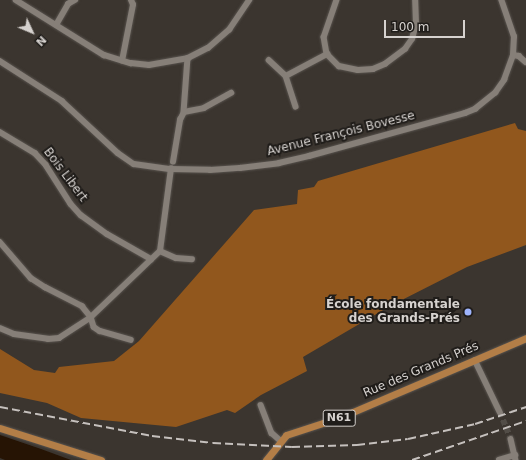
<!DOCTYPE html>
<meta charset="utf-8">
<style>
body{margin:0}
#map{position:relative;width:526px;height:460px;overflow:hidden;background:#3b352f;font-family:"DejaVu Sans",sans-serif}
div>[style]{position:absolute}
.forest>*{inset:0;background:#91571d}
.water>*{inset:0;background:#261404}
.minor-tunnel>*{height:5.5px;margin-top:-2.75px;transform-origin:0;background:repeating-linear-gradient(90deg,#524d47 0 5.5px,transparent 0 8.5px)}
.roads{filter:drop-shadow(0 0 1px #58534e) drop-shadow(0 0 1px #58534e)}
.minor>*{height:5.5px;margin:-2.75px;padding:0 2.75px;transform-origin:2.75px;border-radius:2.75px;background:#867f78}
.major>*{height:7px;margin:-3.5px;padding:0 3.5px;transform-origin:3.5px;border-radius:3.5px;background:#b37e47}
.rail>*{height:1.5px;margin-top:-0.75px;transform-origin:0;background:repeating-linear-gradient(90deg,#c5c0bd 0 8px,transparent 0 12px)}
.dots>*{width:11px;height:11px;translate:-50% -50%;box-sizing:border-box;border:2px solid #201d1a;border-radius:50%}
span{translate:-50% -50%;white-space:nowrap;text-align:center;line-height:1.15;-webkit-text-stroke:4px #201d1a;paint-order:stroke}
.shield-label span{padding:1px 3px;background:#201d1a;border:1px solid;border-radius:3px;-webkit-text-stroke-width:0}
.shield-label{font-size:11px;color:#d6d2cf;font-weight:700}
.street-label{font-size:12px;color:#d6d2cf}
.poi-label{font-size:12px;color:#d6d2cf;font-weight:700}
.right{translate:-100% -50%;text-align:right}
.north{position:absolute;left:12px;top:12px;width:40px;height:40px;-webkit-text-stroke:3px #201d1a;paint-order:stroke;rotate:134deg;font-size:11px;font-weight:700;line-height:16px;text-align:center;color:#d6d2cf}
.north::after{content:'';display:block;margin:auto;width:14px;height:18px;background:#d6d2cf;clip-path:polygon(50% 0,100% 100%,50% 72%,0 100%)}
.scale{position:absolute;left:384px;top:20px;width:81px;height:18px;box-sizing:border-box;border:2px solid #d6d2cf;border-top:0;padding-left:5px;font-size:12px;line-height:14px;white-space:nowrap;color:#d6d2cf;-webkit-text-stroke:3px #201d1a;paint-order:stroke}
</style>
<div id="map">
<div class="forest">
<i style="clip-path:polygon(515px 123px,518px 129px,526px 131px,526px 245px,467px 267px,390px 306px,303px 357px,307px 371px,261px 395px,235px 413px,227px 410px,176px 427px,81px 418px,47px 403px,0 393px,0 349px,34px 370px,55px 373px,59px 367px,114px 361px,139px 341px,254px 210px,297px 204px,298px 190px,314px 187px,318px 181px)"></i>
</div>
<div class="water">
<i style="clip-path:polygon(0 435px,41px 449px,71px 460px,5px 460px,0 458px)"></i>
</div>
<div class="minor-tunnel">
<i style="left:500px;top:412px;width:29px;rotate:68deg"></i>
</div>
<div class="roads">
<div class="minor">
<i style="left:16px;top:0;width:104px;rotate:32deg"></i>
<i style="left:104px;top:55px;width:28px;rotate:17deg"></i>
<i style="left:131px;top:63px;width:18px;rotate:6deg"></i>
<i style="left:149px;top:65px;width:40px;rotate:-10deg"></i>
<i style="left:188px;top:58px;width:22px;rotate:-27deg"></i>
<i style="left:208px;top:48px;width:28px;rotate:-41deg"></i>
<i style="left:229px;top:30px;width:36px;rotate:-56deg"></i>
<i style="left:337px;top:0;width:39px;rotate:109deg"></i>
<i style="left:324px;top:37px;width:17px;rotate:80deg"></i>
<i style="left:327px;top:54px;width:17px;rotate:45deg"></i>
<i style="left:339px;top:66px;width:19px;rotate:12deg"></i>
<i style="left:358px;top:70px;width:15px;rotate:-4deg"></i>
<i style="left:373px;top:69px;width:13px;rotate:-23deg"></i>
<i style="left:385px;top:64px;width:25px;rotate:-37deg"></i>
<i style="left:405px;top:49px;width:12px;rotate:-55deg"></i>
<i style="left:412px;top:39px;width:16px;rotate:-75deg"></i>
<i style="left:416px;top:24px;width:24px;rotate:-92deg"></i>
<i style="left:56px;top:25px;width:24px;rotate:-60deg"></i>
<i style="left:68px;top:4px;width:8px;rotate:-30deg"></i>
<i style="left:513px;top:55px;width:6px;rotate:9deg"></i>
<i style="left:519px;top:56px;width:9px;rotate:41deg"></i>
<i style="left:188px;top:58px;width:54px;rotate:94.2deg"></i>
<i style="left:184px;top:112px;width:20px;rotate:-11deg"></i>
<i style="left:204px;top:108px;width:31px;rotate:-29deg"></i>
<i style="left:269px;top:60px;width:23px;rotate:43deg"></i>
<i style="left:286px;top:76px;width:32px;rotate:72deg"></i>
<i style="left:0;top:61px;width:74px;rotate:32.8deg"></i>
<i style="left:62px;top:101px;width:76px;rotate:42.9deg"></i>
<i style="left:118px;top:153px;width:19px;rotate:35deg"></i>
<i style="left:134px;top:164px;width:37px;rotate:8deg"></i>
<i style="left:171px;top:169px;width:39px;rotate:1deg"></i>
<i style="left:210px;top:170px;width:30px;rotate:-4deg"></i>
<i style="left:240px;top:168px;width:39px;rotate:-7deg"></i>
<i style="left:279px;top:163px;width:31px;rotate:-13deg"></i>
<i style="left:309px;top:156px;width:162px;rotate:-15.4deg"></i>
<i style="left:465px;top:113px;width:11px;rotate:-22deg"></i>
<i style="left:475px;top:109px;width:26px;rotate:-39deg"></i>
<i style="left:495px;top:93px;width:16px;rotate:-55deg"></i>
<i style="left:504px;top:80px;width:27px;rotate:-70deg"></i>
<i style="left:513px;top:55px;width:18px;rotate:-87deg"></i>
<i style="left:514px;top:37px;width:39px;rotate:-109deg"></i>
<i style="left:122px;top:61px;width:57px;rotate:-78.9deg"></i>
<i style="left:133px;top:5px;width:5px;rotate:-112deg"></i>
<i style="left:286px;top:76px;width:47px;rotate:-28.2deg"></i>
<i style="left:0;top:132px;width:41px;rotate:31deg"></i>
<i style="left:35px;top:153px;width:16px;rotate:47deg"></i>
<i style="left:46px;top:165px;width:46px;rotate:57.3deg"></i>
<i style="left:71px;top:204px;width:15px;rotate:48deg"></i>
<i style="left:81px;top:215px;width:32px;rotate:36deg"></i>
<i style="left:107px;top:234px;width:51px;rotate:29.6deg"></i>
<i style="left:173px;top:162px;width:43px;rotate:-80.5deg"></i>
<i style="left:180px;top:120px;width:9px;rotate:-63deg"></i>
<i style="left:0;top:242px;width:48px;rotate:49.3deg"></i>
<i style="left:31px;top:278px;width:17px;rotate:33deg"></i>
<i style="left:45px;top:287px;width:42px;rotate:27.2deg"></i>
<i style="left:82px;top:306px;width:14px;rotate:51deg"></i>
<i style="left:91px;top:317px;width:10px;rotate:73deg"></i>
<i style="left:94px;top:327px;width:7px;rotate:34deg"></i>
<i style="left:100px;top:331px;width:32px;rotate:16deg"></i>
<i style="left:160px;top:251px;width:17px;rotate:24deg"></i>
<i style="left:176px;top:258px;width:16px;rotate:4deg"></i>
<i style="left:0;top:328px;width:15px;rotate:23deg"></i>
<i style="left:14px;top:334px;width:34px;rotate:8deg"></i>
<i style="left:48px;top:339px;width:11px;rotate:-5deg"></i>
<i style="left:59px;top:338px;width:38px;rotate:-33deg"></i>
<i style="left:91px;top:317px;width:95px;rotate:-43.7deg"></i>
<i style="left:160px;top:251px;width:83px;rotate:-82.4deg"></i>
<i style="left:475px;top:360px;width:58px;rotate:64.3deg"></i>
<i style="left:261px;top:405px;width:30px;rotate:69deg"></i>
<i style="left:272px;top:433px;width:12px;rotate:42deg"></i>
<i style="left:511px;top:439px;width:22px;rotate:77deg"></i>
<i style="left:499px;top:460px;width:17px;rotate:-17deg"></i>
</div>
<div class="major">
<i style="left:0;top:428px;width:106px;rotate:17.6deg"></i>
<i style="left:266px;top:460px;width:32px;rotate:-51deg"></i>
<i style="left:286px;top:435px;width:58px;rotate:-18.1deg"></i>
<i style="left:341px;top:417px;width:201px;rotate:-23.1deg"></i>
</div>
</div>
<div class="rail">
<i style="left:0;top:407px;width:155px;rotate:10.8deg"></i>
<i style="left:152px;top:436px;width:61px;rotate:6.5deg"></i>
<i style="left:213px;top:443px;width:79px;rotate:2.9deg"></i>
<i style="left:292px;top:447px;width:65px;rotate:-1.8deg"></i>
<i style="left:357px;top:445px;width:51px;rotate:-6.7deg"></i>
<i style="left:408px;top:439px;width:69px;rotate:-12.6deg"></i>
<i style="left:475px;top:424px;width:54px;rotate:-18.4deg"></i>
<i style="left:412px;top:460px;width:120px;rotate:-18.9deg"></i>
</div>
<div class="dots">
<i style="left:468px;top:312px;background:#9eb4fd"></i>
</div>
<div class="shield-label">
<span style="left:339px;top:418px">N61</span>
</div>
<div class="street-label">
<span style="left:341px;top:134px;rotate:-14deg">Avenue François Bovesse</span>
<span style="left:65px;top:175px;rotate:53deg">Bois Libert</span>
<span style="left:421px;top:370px;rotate:-23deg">Rue des Grands Prés</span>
</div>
<div class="poi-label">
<span class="right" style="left:460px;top:312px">École fondamentale<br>des Grands-Prés</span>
</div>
<div class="north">N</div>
<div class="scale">100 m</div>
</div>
